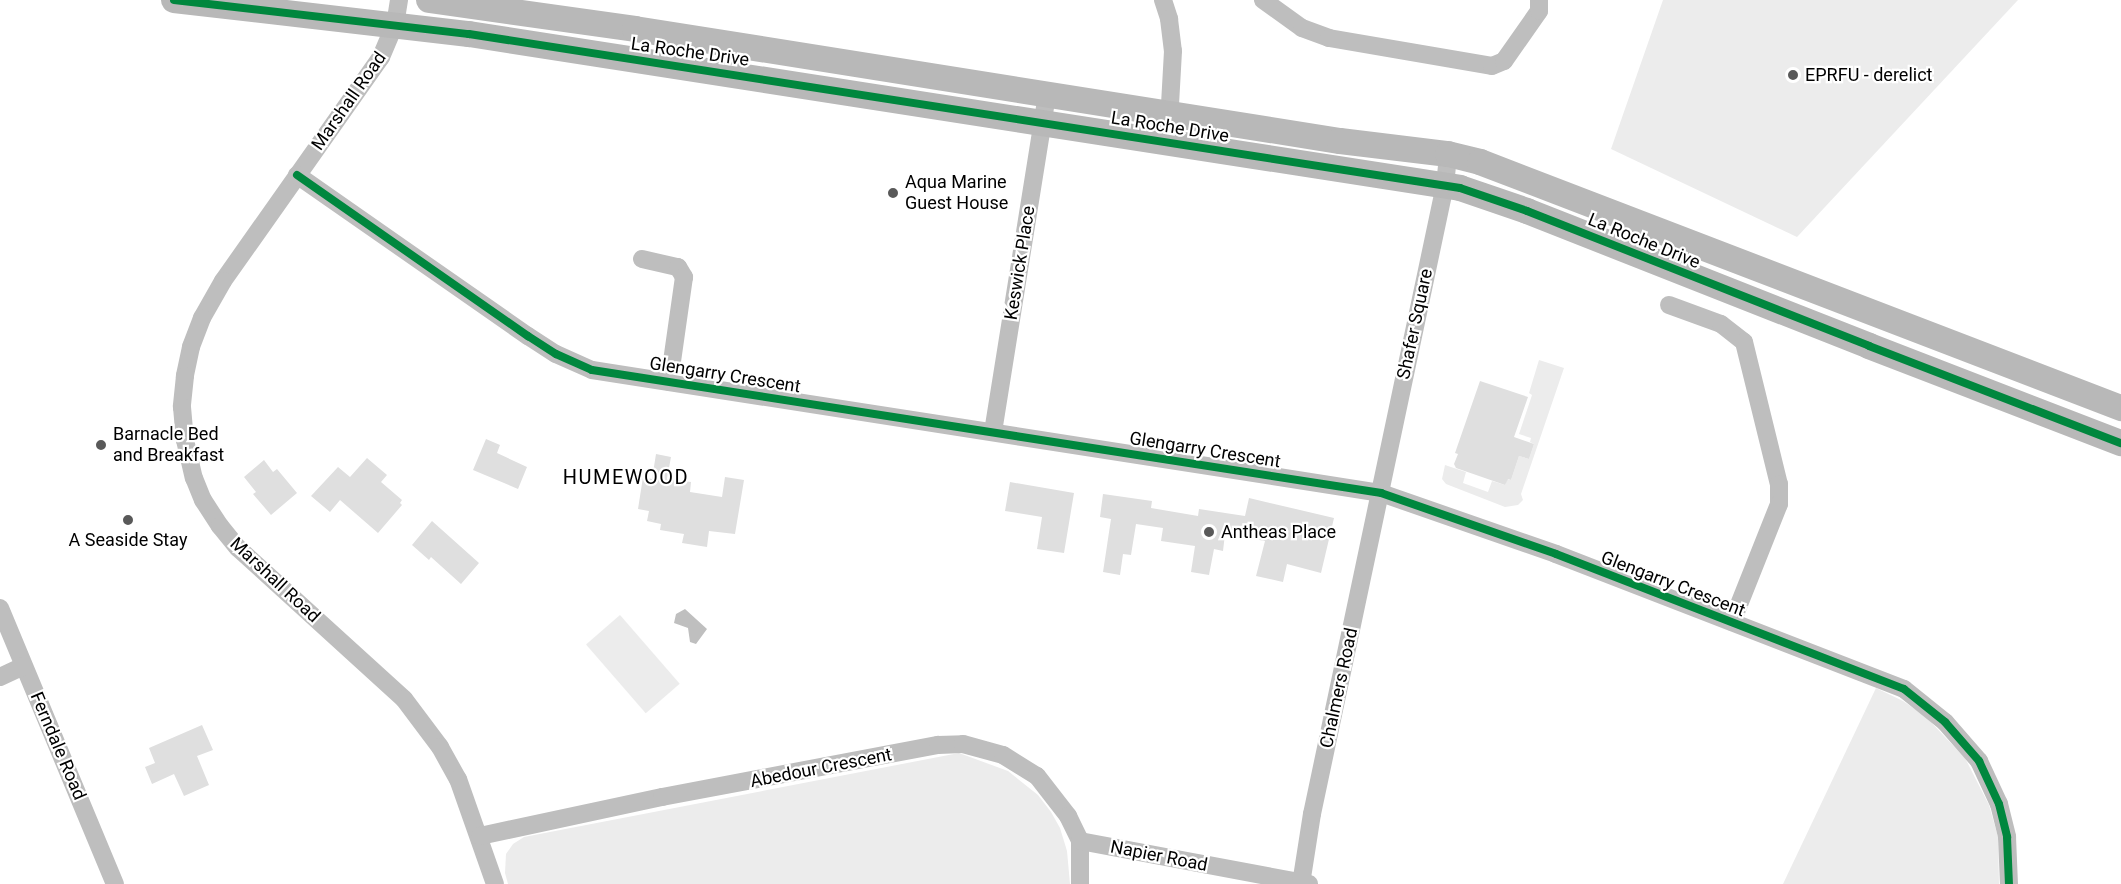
<!DOCTYPE html>
<style>
body{margin:0}
#map{position:relative;width:2121px;height:884px;overflow:hidden;background:#fff;font-family:Roboto,sans-serif}
div>[style]{position:absolute}
.green>*{inset:0;background:#ececec;transform-origin:0 0}
.water>*{inset:0;background:#bfbfbf}
.building>*{inset:0;background:#dfdfdf}
.street>*{height:18px;margin:-9px;padding:0 9px;transform-origin:9px;border-radius:9px;background:#bebebe}
.secondary>*{height:26px;margin:-13px;padding:0 13px;transform-origin:13px;border-radius:13px;background:#b8b8b8}
.cycleway>*{height:8px;margin:-4px;padding:0 4px;transform-origin:4px;border-radius:4px;background:#00873e}
.dots>*{width:16px;height:16px;translate:-50% -50%;box-sizing:border-box;border:3px solid #fff;border-radius:50%}
span{translate:-50% -50%;white-space:nowrap;text-align:center;line-height:1.15;-webkit-text-stroke:4.5px #fff;paint-order:stroke}
.street-label{font-size:18px;color:#000}
.poi-label{font-size:18px;color:#000}
.left{translate:0 -50%;text-align:left}
.neighbourhood-label{font-size:20px;color:#000;letter-spacing:1.5px}
</style>
<div id="map">
<div class="green">
<i style="clip-path:polygon(1663px 0,2018px 0,1797px 237px,1611px 149px)"></i>
<i style="clip-path:polygon(1539px 360px,1564px 368px,1521px 494px,1523px 500px,1518px 505px,1505px 507px,1446px 484px,1442px 479px,1445px 465px,1466px 472px,1463px 483px,1488px 492px,1492px 481px,1505px 485px,1507px 479px,1511px 480px,1519px 456px,1529px 459px,1534px 444px,1530px 442px,1531px 438px,1519px 434px,1532px 395px,1529px 393px)"></i>
<i style="left:620px;top:615px;width:91px;height:45px;rotate:49deg"></i>
<i style="clip-path:polygon(1876px 688px,1903px 701px,1925px 716px,1965px 758px,1989px 805px,1998px 837px,1999px 884px,1783px 884px)"></i>
<i style="clip-path:polygon(959px 753px,1008px 771px,1038px 795px,1051px 812px,1060px 828px,1067px 851px,1070px 884px,508px 884px,505px 873px,506px 854px,513px 844px,524px 837px)"></i>
</div>
<div class="water">
<i style="clip-path:polygon(685px 609px,707px 629px,696px 644px,690px 642px,688px 628px,674px 623px,676px 614px)"></i>
</div>
<div class="building">
<i style="clip-path:polygon(1480px 381px,1528px 397px,1514px 437px,1534px 444px,1529px 459px,1519px 456px,1511px 480px,1508px 479px,1505px 485px,1456px 468px,1454px 464px,1458px 454px,1455px 453px)"></i>
<i style="clip-path:polygon(486px 439px,500px 445px,497px 453px,527px 467px,518px 489px,473px 470px)"></i>
<i style="clip-path:polygon(656px 454px,671px 457px,667px 479px,691px 482px,690px 492px,722px 497px,725px 477px,744px 480px,735px 534px,709px 531px,707px 547px,682px 543px,684px 534px,660px 530px,661px 524px,647px 521px,649px 511px,638px 509px,643px 477px,652px 479px)"></i>
<i style="clip-path:polygon(367px 458px,387px 475px,381px 482px,402px 500px,400px 503px,402px 505px,378px 533px,340px 500px,330px 512px,311px 496px,338px 467px,350px 477px)"></i>
<i style="clip-path:polygon(264px 460px,273px 472px,277px 469px,297px 493px,271px 515px,253px 494px,256px 492px,244px 477px)"></i>
<i style="clip-path:polygon(1010px 482px,1074px 493px,1064px 553px,1037px 549px,1042px 517px,1005px 511px)"></i>
<i style="clip-path:polygon(1103px 494px,1152px 501px,1151px 508px,1198px 516px,1199px 509px,1245px 516px,1249px 498px,1334px 518px,1321px 573px,1287px 564px,1283px 582px,1256px 576px,1265px 541px,1225px 534px,1223px 551px,1214px 549px,1209px 575px,1191px 572px,1195px 546px,1161px 541px,1163px 528px,1136px 524px,1131px 555px,1123px 554px,1120px 575px,1103px 572px,1111px 519px,1100px 517px)"></i>
<i style="clip-path:polygon(432px 521px,479px 563px,461px 584px,431px 557px,429px 560px,412px 545px)"></i>
<i style="clip-path:polygon(202px 725px,213px 750px,197px 756px,209px 785px,184px 796px,174px 774px,152px 784px,145px 767px,155px 763px,149px 748px)"></i>
</div>
<div class="street">
<i style="left:399px;top:0;width:24px;rotate:99deg"></i>
<i style="left:395px;top:24px;width:36px;rotate:113deg"></i>
<i style="left:381px;top:57px;width:274px;rotate:125.2deg"></i>
<i style="left:223px;top:281px;width:43px;rotate:119.6deg"></i>
<i style="left:202px;top:318px;width:31px;rotate:111deg"></i>
<i style="left:191px;top:347px;width:30px;rotate:102deg"></i>
<i style="left:185px;top:376px;width:31px;rotate:96deg"></i>
<i style="left:182px;top:407px;width:33px;rotate:85deg"></i>
<i style="left:185px;top:440px;width:39px;rotate:77deg"></i>
<i style="left:194px;top:478px;width:24px;rotate:68deg"></i>
<i style="left:203px;top:500px;width:31px;rotate:57deg"></i>
<i style="left:220px;top:526px;width:28px;rotate:51deg"></i>
<i style="left:238px;top:548px;width:224px;rotate:42.3deg"></i>
<i style="left:404px;top:699px;width:60px;rotate:53.1deg"></i>
<i style="left:440px;top:747px;width:37px;rotate:61deg"></i>
<i style="left:458px;top:779px;width:111px;rotate:70.6deg"></i>
<i style="left:1163px;top:0;width:20px;rotate:72deg"></i>
<i style="left:1169px;top:19px;width:32px;rotate:83deg"></i>
<i style="left:1173px;top:51px;width:90px;rotate:93.2deg"></i>
<i style="left:1263px;top:0;width:48px;rotate:35.7deg"></i>
<i style="left:1302px;top:28px;width:29px;rotate:20deg"></i>
<i style="left:1329px;top:38px;width:165px;rotate:9.7deg"></i>
<i style="left:1492px;top:66px;width:13px;rotate:-23deg"></i>
<i style="left:1504px;top:61px;width:61px;rotate:-55deg"></i>
<i style="left:1539px;top:11px;width:11px;rotate:-90deg"></i>
<i style="left:297px;top:175px;width:282px;rotate:34.9deg"></i>
<i style="left:528px;top:336px;width:33px;rotate:33deg"></i>
<i style="left:556px;top:354px;width:39px;rotate:24deg"></i>
<i style="left:592px;top:370px;width:799px;rotate:8.86deg"></i>
<i style="left:1381px;top:493px;width:185px;rotate:19.2deg"></i>
<i style="left:1556px;top:554px;width:373px;rotate:21.2deg"></i>
<i style="left:1904px;top:689px;width:53px;rotate:38.8deg"></i>
<i style="left:1945px;top:722px;width:52px;rotate:48.9deg"></i>
<i style="left:1979px;top:761px;width:47px;rotate:65.1deg"></i>
<i style="left:1999px;top:804px;width:34px;rotate:76deg"></i>
<i style="left:2007px;top:837px;width:47px;rotate:87.6deg"></i>
<i style="left:642px;top:259px;width:37px;rotate:13deg"></i>
<i style="left:678px;top:267px;width:12px;rotate:59deg"></i>
<i style="left:684px;top:277px;width:106px;rotate:98.1deg"></i>
<i style="left:1669px;top:305px;width:55px;rotate:20.1deg"></i>
<i style="left:1721px;top:324px;width:29px;rotate:38deg"></i>
<i style="left:1744px;top:342px;width:146px;rotate:76.2deg"></i>
<i style="left:1779px;top:484px;width:20px;rotate:90deg"></i>
<i style="left:1779px;top:504px;width:127px;rotate:111.7deg"></i>
<i style="left:993px;top:432px;width:341px;rotate:-80.9deg"></i>
<i style="left:0;top:608px;width:299px;rotate:67.4deg"></i>
<i style="left:0;top:677px;width:26px;rotate:-25deg"></i>
<i style="left:480px;top:836px;width:186px;rotate:-12.1deg"></i>
<i style="left:662px;top:797px;width:281px;rotate:-10.7deg"></i>
<i style="left:938px;top:745px;width:25px;rotate:-2deg"></i>
<i style="left:963px;top:744px;width:41px;rotate:15.4deg"></i>
<i style="left:1003px;top:755px;width:40px;rotate:32deg"></i>
<i style="left:1037px;top:776px;width:51px;rotate:52.2deg"></i>
<i style="left:1068px;top:816px;width:28px;rotate:64deg"></i>
<i style="left:1080px;top:841px;width:43px;rotate:90deg"></i>
<i style="left:1080px;top:841px;width:233px;rotate:10.6deg"></i>
<i style="left:1301px;top:884px;width:71px;rotate:-81.1deg"></i>
<i style="left:1312px;top:814px;width:643px;rotate:-78.06deg"></i>
<i style="left:1445px;top:185px;width:31px;rotate:-84deg"></i>
</div>
<div class="secondary">
<i style="left:174px;top:0;width:297px;rotate:6.6deg"></i>
<i style="left:469px;top:34px;width:1003px;rotate:8.83deg"></i>
<i style="left:1460px;top:188px;width:71px;rotate:18.9deg"></i>
<i style="left:1527px;top:211px;width:368px;rotate:21.5deg"></i>
<i style="left:1869px;top:346px;width:270px;rotate:21.1deg"></i>
<i style="left:429px;top:0;width:208px;rotate:8deg"></i>
<i style="left:635px;top:29px;width:714px;rotate:9.03deg"></i>
<i style="left:1340px;top:141px;width:109px;rotate:6.9deg"></i>
<i style="left:1448px;top:154px;width:33px;rotate:14deg"></i>
<i style="left:1480px;top:162px;width:687px;rotate:21deg"></i>
</div>
<div class="cycleway">
<i style="left:174px;top:0;width:297px;rotate:6.6deg"></i>
<i style="left:469px;top:34px;width:1003px;rotate:8.83deg"></i>
<i style="left:1460px;top:188px;width:71px;rotate:18.9deg"></i>
<i style="left:1527px;top:211px;width:368px;rotate:21.5deg"></i>
<i style="left:1869px;top:346px;width:270px;rotate:21.1deg"></i>
<i style="left:297px;top:175px;width:282px;rotate:34.9deg"></i>
<i style="left:528px;top:336px;width:33px;rotate:33deg"></i>
<i style="left:556px;top:354px;width:39px;rotate:24deg"></i>
<i style="left:592px;top:370px;width:799px;rotate:8.86deg"></i>
<i style="left:1381px;top:493px;width:185px;rotate:19.2deg"></i>
<i style="left:1556px;top:554px;width:373px;rotate:21.2deg"></i>
<i style="left:1904px;top:689px;width:53px;rotate:38.8deg"></i>
<i style="left:1945px;top:722px;width:52px;rotate:48.9deg"></i>
<i style="left:1979px;top:761px;width:47px;rotate:65.1deg"></i>
<i style="left:1999px;top:804px;width:34px;rotate:76deg"></i>
<i style="left:2007px;top:837px;width:47px;rotate:87.6deg"></i>
</div>
<div class="dots">
<i style="left:1793px;top:75px;background:#595959"></i>
<i style="left:893px;top:193px;background:#595959"></i>
<i style="left:101px;top:445px;background:#595959"></i>
<i style="left:128px;top:520px;background:#595959"></i>
<i style="left:1209px;top:532px;background:#595959"></i>
</div>
<div class="street-label">
<span style="left:690px;top:52px;rotate:8deg">La Roche Drive</span>
<span style="left:349px;top:101px;rotate:-55deg">Marshall Road</span>
<span style="left:1170px;top:127px;rotate:9deg">La Roche Drive</span>
<span style="left:1644px;top:241px;rotate:22deg">La Roche Drive</span>
<span style="left:1020px;top:263px;rotate:-81deg">Keswick Place</span>
<span style="left:1415px;top:324px;rotate:-78deg">Shafer Square</span>
<span style="left:725px;top:375px;rotate:9deg">Glengarry Crescent</span>
<span style="left:1205px;top:450px;rotate:9deg">Glengarry Crescent</span>
<span style="left:275px;top:580px;rotate:43deg">Marshall Road</span>
<span style="left:1673px;top:584px;rotate:21deg">Glengarry Crescent</span>
<span style="left:1339px;top:688px;rotate:-78deg">Chalmers Road</span>
<span style="left:58px;top:746px;rotate:67deg">Ferndale Road</span>
<span style="left:821px;top:768px;rotate:-11deg">Abedour Crescent</span>
<span style="left:1159px;top:856px;rotate:11deg">Napier Road</span>
</div>
<div class="poi-label">
<span class="left" style="left:1805px;top:75px">EPRFU - derelict</span>
<span class="left" style="left:905px;top:193px">Aqua Marine<br>Guest House</span>
<span class="left" style="left:113px;top:445px">Barnacle Bed<br>and Breakfast</span>
<span class="left" style="left:1221px;top:532px">Antheas Place</span>
<span style="left:128px;top:540px">A Seaside Stay</span>
</div>
<div class="neighbourhood-label">
<span style="left:626px;top:477px">HUMEWOOD</span>
</div>
</div>
